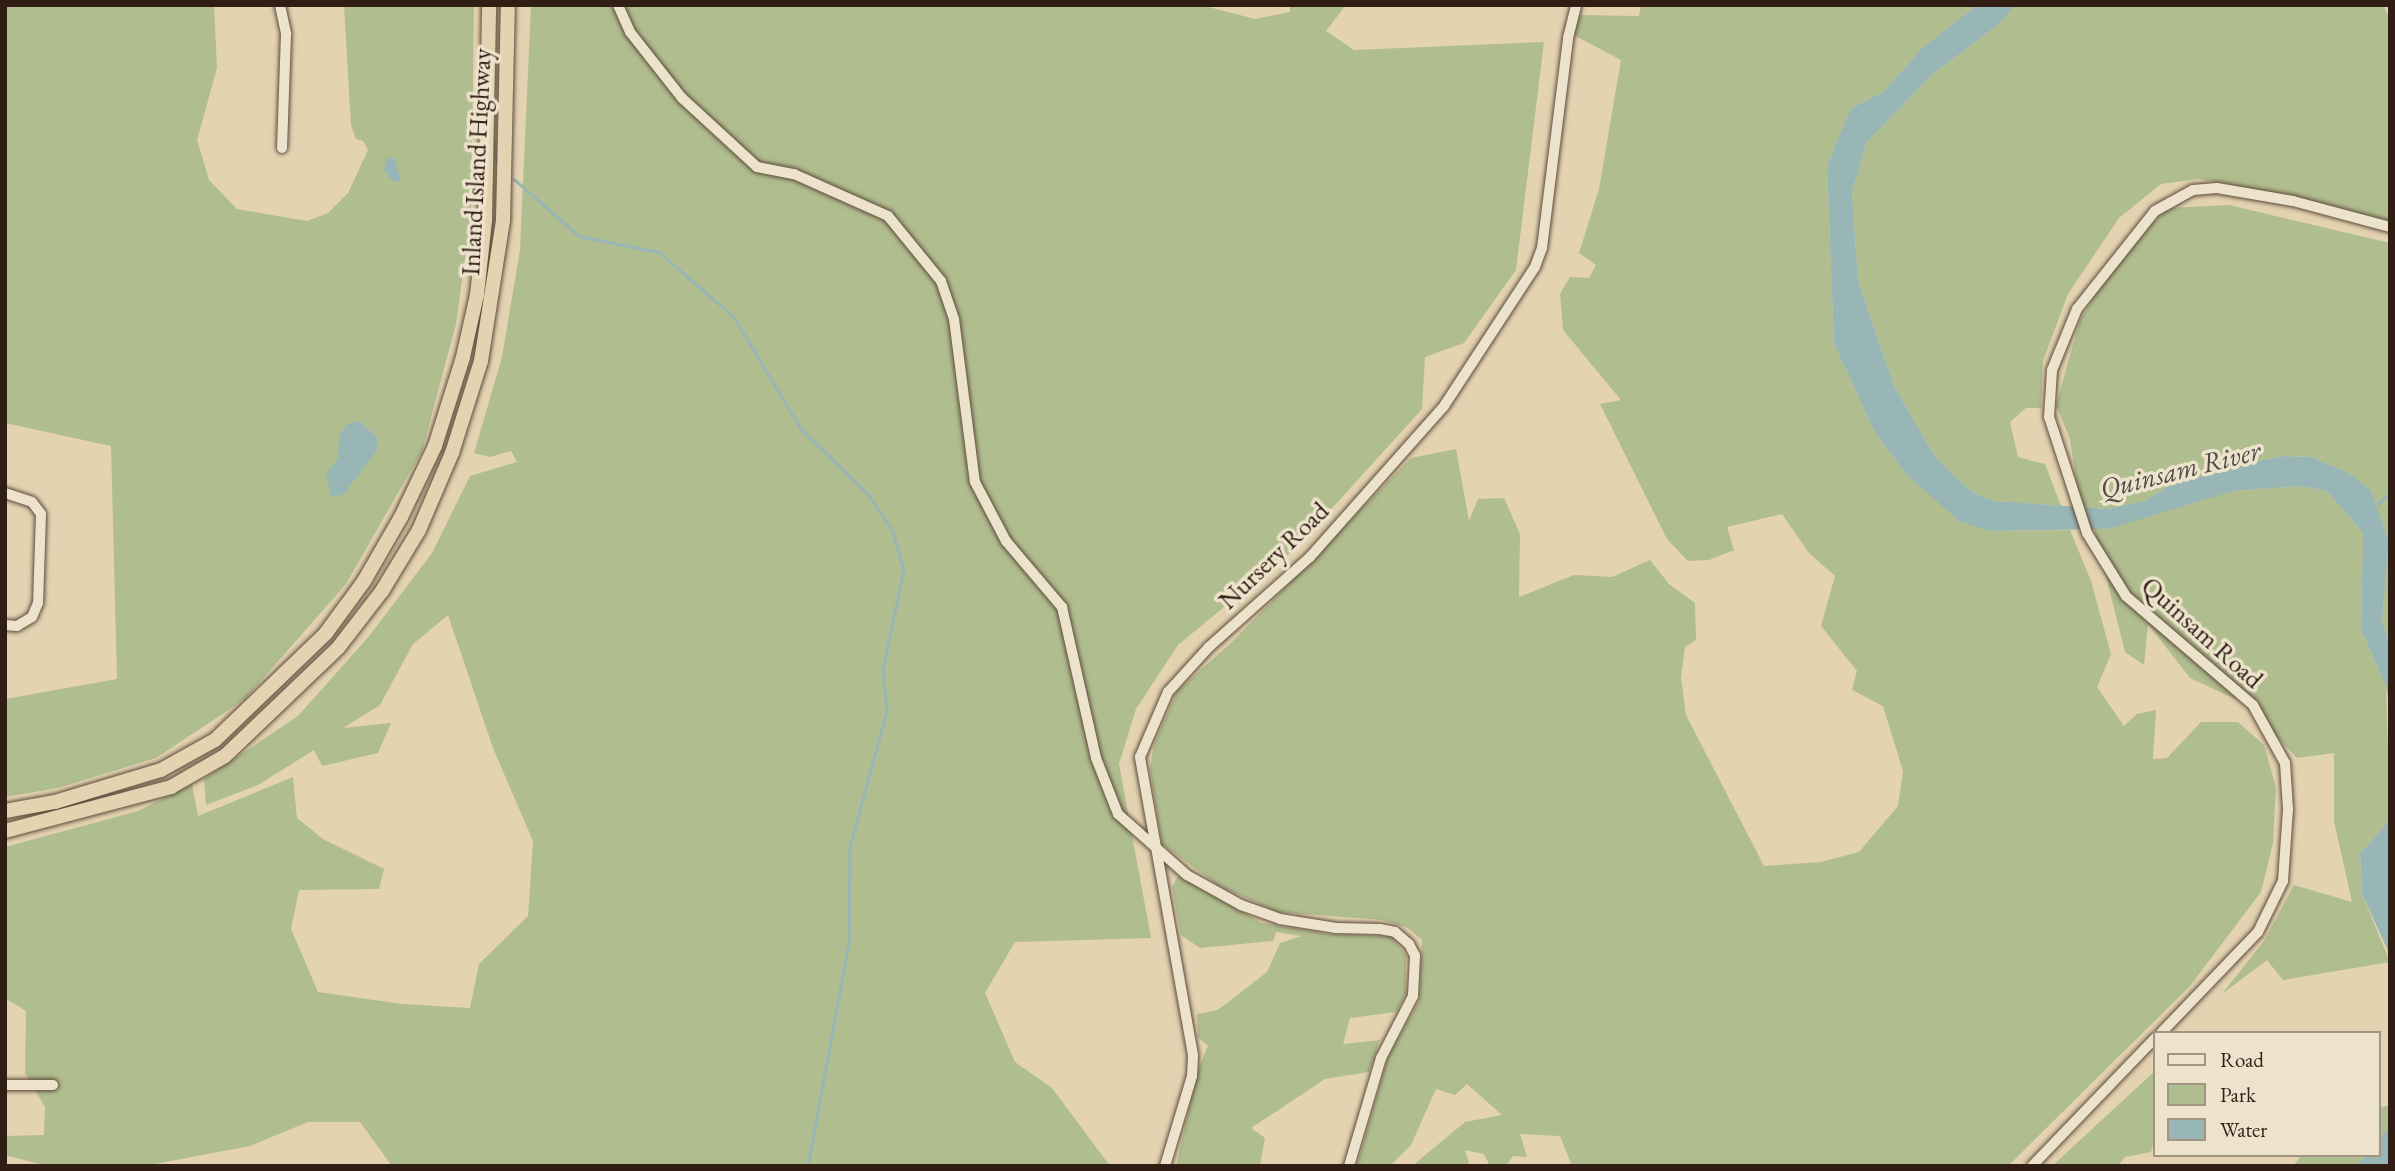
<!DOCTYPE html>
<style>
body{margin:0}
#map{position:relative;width:2395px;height:1171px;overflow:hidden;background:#e3d3b1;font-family:"EB Garamond",serif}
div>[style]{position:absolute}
.green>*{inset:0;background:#b0bd8e}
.water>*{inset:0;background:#98b6b5}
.stream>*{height:2.5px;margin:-1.25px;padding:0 1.25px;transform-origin:1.25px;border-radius:1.25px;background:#98b6b5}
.roads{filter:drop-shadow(0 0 2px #5d4b3c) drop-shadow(0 0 2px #5d4b3c)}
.minor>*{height:10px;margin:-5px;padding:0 5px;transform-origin:5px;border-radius:5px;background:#ede2cc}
.highway>*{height:14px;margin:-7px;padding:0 7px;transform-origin:7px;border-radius:7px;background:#e3d3b1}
span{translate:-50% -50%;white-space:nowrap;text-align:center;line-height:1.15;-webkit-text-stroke:7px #ede2cc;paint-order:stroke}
.street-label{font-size:26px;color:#301e15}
.water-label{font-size:28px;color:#4f4c45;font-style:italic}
.frame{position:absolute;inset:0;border:7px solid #301e15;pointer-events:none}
.legend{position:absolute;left:2153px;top:1031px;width:228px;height:126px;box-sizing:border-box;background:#ede2cc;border:2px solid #a19483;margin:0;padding:9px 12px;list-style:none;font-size:21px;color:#301e15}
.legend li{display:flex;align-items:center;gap:14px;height:35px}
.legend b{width:35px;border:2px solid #a19483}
</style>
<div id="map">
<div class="green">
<i style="clip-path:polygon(5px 5px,214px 5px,217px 68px,197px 140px,209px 180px,237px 209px,307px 221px,328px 213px,348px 193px,368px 150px,363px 141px,356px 139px,351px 125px,344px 5px,474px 5px,471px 216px,456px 324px,422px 451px,346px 584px,245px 699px,156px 758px,58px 788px,5px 797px,5px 699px,117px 679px,111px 446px,5px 423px)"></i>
<i style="clip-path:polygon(531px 5px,1201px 5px,1255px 19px,1290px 12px,1290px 5px,1346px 5px,1326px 31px,1354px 50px,1544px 42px,1516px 270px,1464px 343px,1425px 357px,1422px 409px,1297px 547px,1178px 645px,1136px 709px,1119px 764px,1151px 938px,1015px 942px,985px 993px,1015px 1062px,1052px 1088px,1110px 1166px,392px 1166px,360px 1122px,308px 1122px,250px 1146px,144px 1166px,47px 1166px,5px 1155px,5px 1136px,44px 1135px,45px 1107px,25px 1073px,26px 1011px,5px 998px,5px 847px,138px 811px,192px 784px,198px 816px,293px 777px,297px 818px,323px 839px,384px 869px,379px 889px,299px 890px,291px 929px,318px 992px,402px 1004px,470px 1008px,479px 964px,528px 916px,533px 841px,493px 748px,448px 615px,413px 644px,380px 705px,343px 728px,391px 723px,378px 753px,322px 766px,314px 750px,258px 785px,206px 805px,204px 779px,298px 716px,370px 635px,432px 553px,470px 476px,517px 462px,511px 451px,490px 457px,474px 453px,502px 357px,520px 250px)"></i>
<i style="clip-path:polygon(1641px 5px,1977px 5px,1922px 48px,1883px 92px,1850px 109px,1827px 166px,1834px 344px,1875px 433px,1906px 474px,1990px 531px,2070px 530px,2091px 581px,2111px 654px,2097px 687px,2124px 726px,2137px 714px,2156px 710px,2153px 759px,2167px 758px,2201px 722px,2238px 722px,2264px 745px,2276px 787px,2273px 843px,2261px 892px,2190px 986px,2008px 1166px,1572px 1166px,1560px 1136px,1520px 1134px,1527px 1157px,1513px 1156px,1506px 1166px,1490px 1166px,1484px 1154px,1465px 1150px,1470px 1166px,1412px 1166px,1465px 1122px,1502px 1115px,1467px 1084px,1455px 1095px,1436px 1089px,1411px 1145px,1390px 1166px,1357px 1166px,1388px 1057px,1419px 1001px,1422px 940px,1408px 928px,1383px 920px,1278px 912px,1219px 886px,1162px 844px,1150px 769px,1154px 744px,1177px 691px,1232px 642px,1411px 458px,1456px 449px,1469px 521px,1478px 499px,1504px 498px,1520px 534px,1519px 597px,1574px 575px,1612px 577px,1650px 560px,1669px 584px,1695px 603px,1696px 640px,1685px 647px,1681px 678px,1686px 715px,1764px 866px,1821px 862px,1859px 852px,1898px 806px,1903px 771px,1883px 706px,1852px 690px,1857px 671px,1821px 626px,1835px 576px,1809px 553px,1782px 514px,1727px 527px,1734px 550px,1709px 560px,1688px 561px,1667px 539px,1600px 404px,1621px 400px,1563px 330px,1560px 294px,1570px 277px,1589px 278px,1596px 265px,1579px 253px,1599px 189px,1621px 60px,1572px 34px,1578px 15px,1639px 16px)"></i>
<i style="clip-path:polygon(2015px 5px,2383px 5px,2390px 19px,2390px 223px,2294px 196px,2198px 179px,2161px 184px,2119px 218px,2068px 294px,2043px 361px,2041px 408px,2026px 408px,2010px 422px,2018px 457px,2045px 464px,2061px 506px,1994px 501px,1972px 492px,1936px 458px,1895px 388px,1858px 281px,1852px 192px,1867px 142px,1933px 74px,1998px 25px)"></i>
<i style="clip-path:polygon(2229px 205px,2390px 243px,2390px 648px,2382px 621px,2389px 541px,2371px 490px,2351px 474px,2311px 457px,2284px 456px,2242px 464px,2167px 487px,2144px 501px,2108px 509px,2080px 507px,2070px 439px,2056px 405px,2080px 320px,2126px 245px,2170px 208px)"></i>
<i style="clip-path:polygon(2300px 486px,2327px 491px,2363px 533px,2361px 630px,2386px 686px,2390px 820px,2360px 853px,2362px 894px,2390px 962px,2283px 980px,2267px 960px,2222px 994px,2264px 941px,2294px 885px,2352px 902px,2334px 821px,2334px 753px,2297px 758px,2246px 704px,2190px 678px,2148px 624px,2144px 665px,2125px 652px,2094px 529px,2233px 491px)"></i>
<i style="clip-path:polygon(1178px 876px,1262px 923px,1329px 934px,1391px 936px,1406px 955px,1406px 994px,1396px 1012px,1350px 1018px,1343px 1044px,1380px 1040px,1369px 1072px,1325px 1079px,1251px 1128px,1265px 1138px,1260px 1166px,1176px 1166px,1198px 1069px,1208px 1046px,1198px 1037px,1197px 1014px,1218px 1010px,1267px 972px,1280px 943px,1301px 936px,1276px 932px,1273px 941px,1200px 948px,1181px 935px,1172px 887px)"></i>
<i style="clip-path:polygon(2155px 1071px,2155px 1136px,2151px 1152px,2125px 1157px,2118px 1166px,2052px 1166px)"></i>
<i style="clip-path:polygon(2390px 1105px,2390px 1126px,2379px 1139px,2379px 1108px)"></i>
<i style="clip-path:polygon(2302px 1155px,2365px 1155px,2357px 1166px,2293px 1166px)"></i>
</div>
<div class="water">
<i style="clip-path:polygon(1977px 5px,2015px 5px,1998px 25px,1933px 74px,1867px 142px,1852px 192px,1858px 281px,1895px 388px,1936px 458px,1972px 492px,1994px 501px,2108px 509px,2144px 501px,2167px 487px,2242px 464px,2284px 456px,2311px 457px,2351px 474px,2371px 490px,2389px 541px,2382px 621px,2390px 648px,2390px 709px,2386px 686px,2361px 630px,2363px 533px,2327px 491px,2300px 486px,2233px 491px,2108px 529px,1990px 531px,1959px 521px,1906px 474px,1875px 433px,1834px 344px,1827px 166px,1850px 109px,1883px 92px,1922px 48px)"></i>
<i style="clip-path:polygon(387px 157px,395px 159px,401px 181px,392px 181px,384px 170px)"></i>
<i style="clip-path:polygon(359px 421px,377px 437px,377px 450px,343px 495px,331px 496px,326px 474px,338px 458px,339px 436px,347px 424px)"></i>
<i style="clip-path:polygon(2390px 820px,2390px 955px,2362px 894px,2360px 853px)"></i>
<i style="clip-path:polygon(2390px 1126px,2390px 1166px,2357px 1166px,2365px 1155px,2379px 1155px,2379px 1139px)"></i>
</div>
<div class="stream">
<i style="left:493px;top:137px;width:25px;rotate:81deg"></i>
<i style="left:514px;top:179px;width:86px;rotate:41.2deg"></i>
<i style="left:579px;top:236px;width:82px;rotate:11.3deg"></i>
<i style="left:659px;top:252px;width:99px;rotate:40.9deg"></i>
<i style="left:734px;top:317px;width:132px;rotate:59deg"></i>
<i style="left:802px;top:430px;width:93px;rotate:44.1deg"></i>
<i style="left:869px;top:495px;width:41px;rotate:55.9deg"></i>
<i style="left:892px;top:529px;width:43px;rotate:73.7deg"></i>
<i style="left:904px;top:570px;width:102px;rotate:101.9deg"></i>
<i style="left:883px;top:670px;width:41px;rotate:84.4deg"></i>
<i style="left:887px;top:711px;width:141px;rotate:105.2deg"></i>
<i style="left:850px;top:847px;width:96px;rotate:90.6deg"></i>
<i style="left:849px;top:943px;width:227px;rotate:100.4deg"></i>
<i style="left:2378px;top:504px;width:16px;rotate:-43deg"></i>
</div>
<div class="roads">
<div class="minor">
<i style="left:280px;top:5px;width:30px;rotate:78deg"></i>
<i style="left:286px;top:34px;width:114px;rotate:92deg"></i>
<i style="left:618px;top:5px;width:30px;rotate:66deg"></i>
<i style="left:630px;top:32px;width:84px;rotate:51.8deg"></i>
<i style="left:682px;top:98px;width:102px;rotate:42.6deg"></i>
<i style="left:757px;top:167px;width:38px;rotate:11deg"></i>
<i style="left:794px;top:174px;width:103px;rotate:24.1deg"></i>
<i style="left:888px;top:216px;width:84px;rotate:50.8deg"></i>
<i style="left:941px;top:281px;width:40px;rotate:71.1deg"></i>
<i style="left:954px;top:319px;width:164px;rotate:82.7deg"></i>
<i style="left:975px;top:482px;width:67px;rotate:62.3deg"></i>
<i style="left:1006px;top:541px;width:87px;rotate:49.7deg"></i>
<i style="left:1062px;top:607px;width:155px;rotate:77.3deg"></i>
<i style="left:1096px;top:758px;width:60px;rotate:68.6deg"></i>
<i style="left:1118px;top:814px;width:92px;rotate:41.5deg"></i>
<i style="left:1187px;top:875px;width:62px;rotate:29.1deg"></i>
<i style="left:1241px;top:905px;width:41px;rotate:19.7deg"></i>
<i style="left:1280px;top:919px;width:57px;rotate:9.1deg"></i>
<i style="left:1336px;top:928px;width:44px;rotate:1.3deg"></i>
<i style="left:1380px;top:929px;width:15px;rotate:11deg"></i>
<i style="left:1395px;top:932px;width:18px;rotate:41deg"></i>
<i style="left:1409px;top:944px;width:13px;rotate:63deg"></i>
<i style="left:1415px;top:956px;width:40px;rotate:92.9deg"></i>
<i style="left:1413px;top:996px;width:70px;rotate:117.3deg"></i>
<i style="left:1381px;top:1058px;width:113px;rotate:106.5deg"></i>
<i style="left:5px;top:493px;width:28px;rotate:18deg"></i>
<i style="left:32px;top:502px;width:15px;rotate:53deg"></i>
<i style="left:41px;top:514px;width:89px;rotate:91.9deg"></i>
<i style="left:38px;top:603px;width:15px;rotate:113deg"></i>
<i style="left:32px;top:617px;width:17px;rotate:149deg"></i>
<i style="left:17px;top:626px;width:12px;rotate:-175deg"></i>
<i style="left:2161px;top:1033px;width:140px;rotate:-46.2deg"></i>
<i style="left:2258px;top:932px;width:57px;rotate:-63.9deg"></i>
<i style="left:2283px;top:881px;width:72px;rotate:-86deg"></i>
<i style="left:2288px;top:809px;width:46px;rotate:-93.7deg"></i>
<i style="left:2285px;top:763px;width:66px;rotate:-118.9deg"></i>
<i style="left:2253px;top:705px;width:167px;rotate:-139.4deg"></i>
<i style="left:2126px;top:596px;width:74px;rotate:-121.8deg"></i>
<i style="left:2087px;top:533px;width:122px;rotate:-108.1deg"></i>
<i style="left:2049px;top:417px;width:47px;rotate:-86.3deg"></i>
<i style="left:2052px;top:370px;width:66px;rotate:-67.7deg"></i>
<i style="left:2077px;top:309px;width:125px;rotate:-51.5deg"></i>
<i style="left:2155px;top:211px;width:43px;rotate:-28.9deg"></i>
<i style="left:2193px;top:190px;width:24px;rotate:-5deg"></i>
<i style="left:2217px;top:188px;width:77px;rotate:9.7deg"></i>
<i style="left:2293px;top:201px;width:100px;rotate:15deg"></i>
<i style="left:5px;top:1085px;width:48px"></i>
<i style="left:1165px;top:1166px;width:94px;rotate:-73.3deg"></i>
<i style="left:1192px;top:1076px;width:21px;rotate:-87deg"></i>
<i style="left:1193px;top:1055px;width:303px;rotate:-100.1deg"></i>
<i style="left:1140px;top:757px;width:71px;rotate:-66.7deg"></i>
<i style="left:1168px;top:692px;width:61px;rotate:-47.7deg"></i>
<i style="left:1209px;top:647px;width:135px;rotate:-41.7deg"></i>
<i style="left:1310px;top:557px;width:202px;rotate:-48.4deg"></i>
<i style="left:1444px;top:406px;width:166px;rotate:-56.8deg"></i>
<i style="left:1535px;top:267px;width:20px;rotate:-70deg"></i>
<i style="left:1542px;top:248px;width:212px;rotate:-82.9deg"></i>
<i style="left:1568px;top:38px;width:34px;rotate:-76deg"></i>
<i style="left:2032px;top:1166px;width:178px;rotate:-46.1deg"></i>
</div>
<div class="highway">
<i style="left:5px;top:811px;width:51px;rotate:-10.2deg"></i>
<i style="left:55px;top:802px;width:111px;rotate:-16.8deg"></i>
<i style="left:161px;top:770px;width:62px;rotate:-29.1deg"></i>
<i style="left:215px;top:740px;width:154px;rotate:-43.9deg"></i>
<i style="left:326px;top:633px;width:64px;rotate:-53.8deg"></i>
<i style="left:364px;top:581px;width:74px;rotate:-60deg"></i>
<i style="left:401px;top:517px;width:79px;rotate:-64.4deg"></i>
<i style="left:435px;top:446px;width:93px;rotate:-72.5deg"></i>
<i style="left:463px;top:357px;width:64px;rotate:-77.3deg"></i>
<i style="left:477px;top:295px;width:75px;rotate:-83.9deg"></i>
<i style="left:485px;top:220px;width:215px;rotate:-88.9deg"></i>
<i style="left:5px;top:831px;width:172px;rotate:-14.8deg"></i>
<i style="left:171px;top:787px;width:62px;rotate:-29.9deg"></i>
<i style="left:225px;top:756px;width:156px;rotate:-43.7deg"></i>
<i style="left:338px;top:648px;width:72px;rotate:-52.3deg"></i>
<i style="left:382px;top:591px;width:71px;rotate:-58.8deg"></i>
<i style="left:419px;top:530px;width:84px;rotate:-66.8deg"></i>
<i style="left:452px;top:453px;width:96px;rotate:-72.5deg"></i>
<i style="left:481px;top:361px;width:143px;rotate:-81.1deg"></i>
<i style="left:503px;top:220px;width:215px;rotate:-88.7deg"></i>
</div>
</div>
<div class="street-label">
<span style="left:477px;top:162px;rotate:-87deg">Inland Island Highway</span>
<span style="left:1274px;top:556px;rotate:-44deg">Nursery Road</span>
<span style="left:2202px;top:633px;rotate:42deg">Quinsam Road</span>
</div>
<div class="water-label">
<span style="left:2180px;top:469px;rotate:-14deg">Quinsam River</span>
</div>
<div class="frame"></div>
<ul class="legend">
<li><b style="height:9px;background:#ede2cc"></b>Road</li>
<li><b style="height:19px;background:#b0bd8e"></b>Park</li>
<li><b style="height:19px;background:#98b6b5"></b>Water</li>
</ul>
</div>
